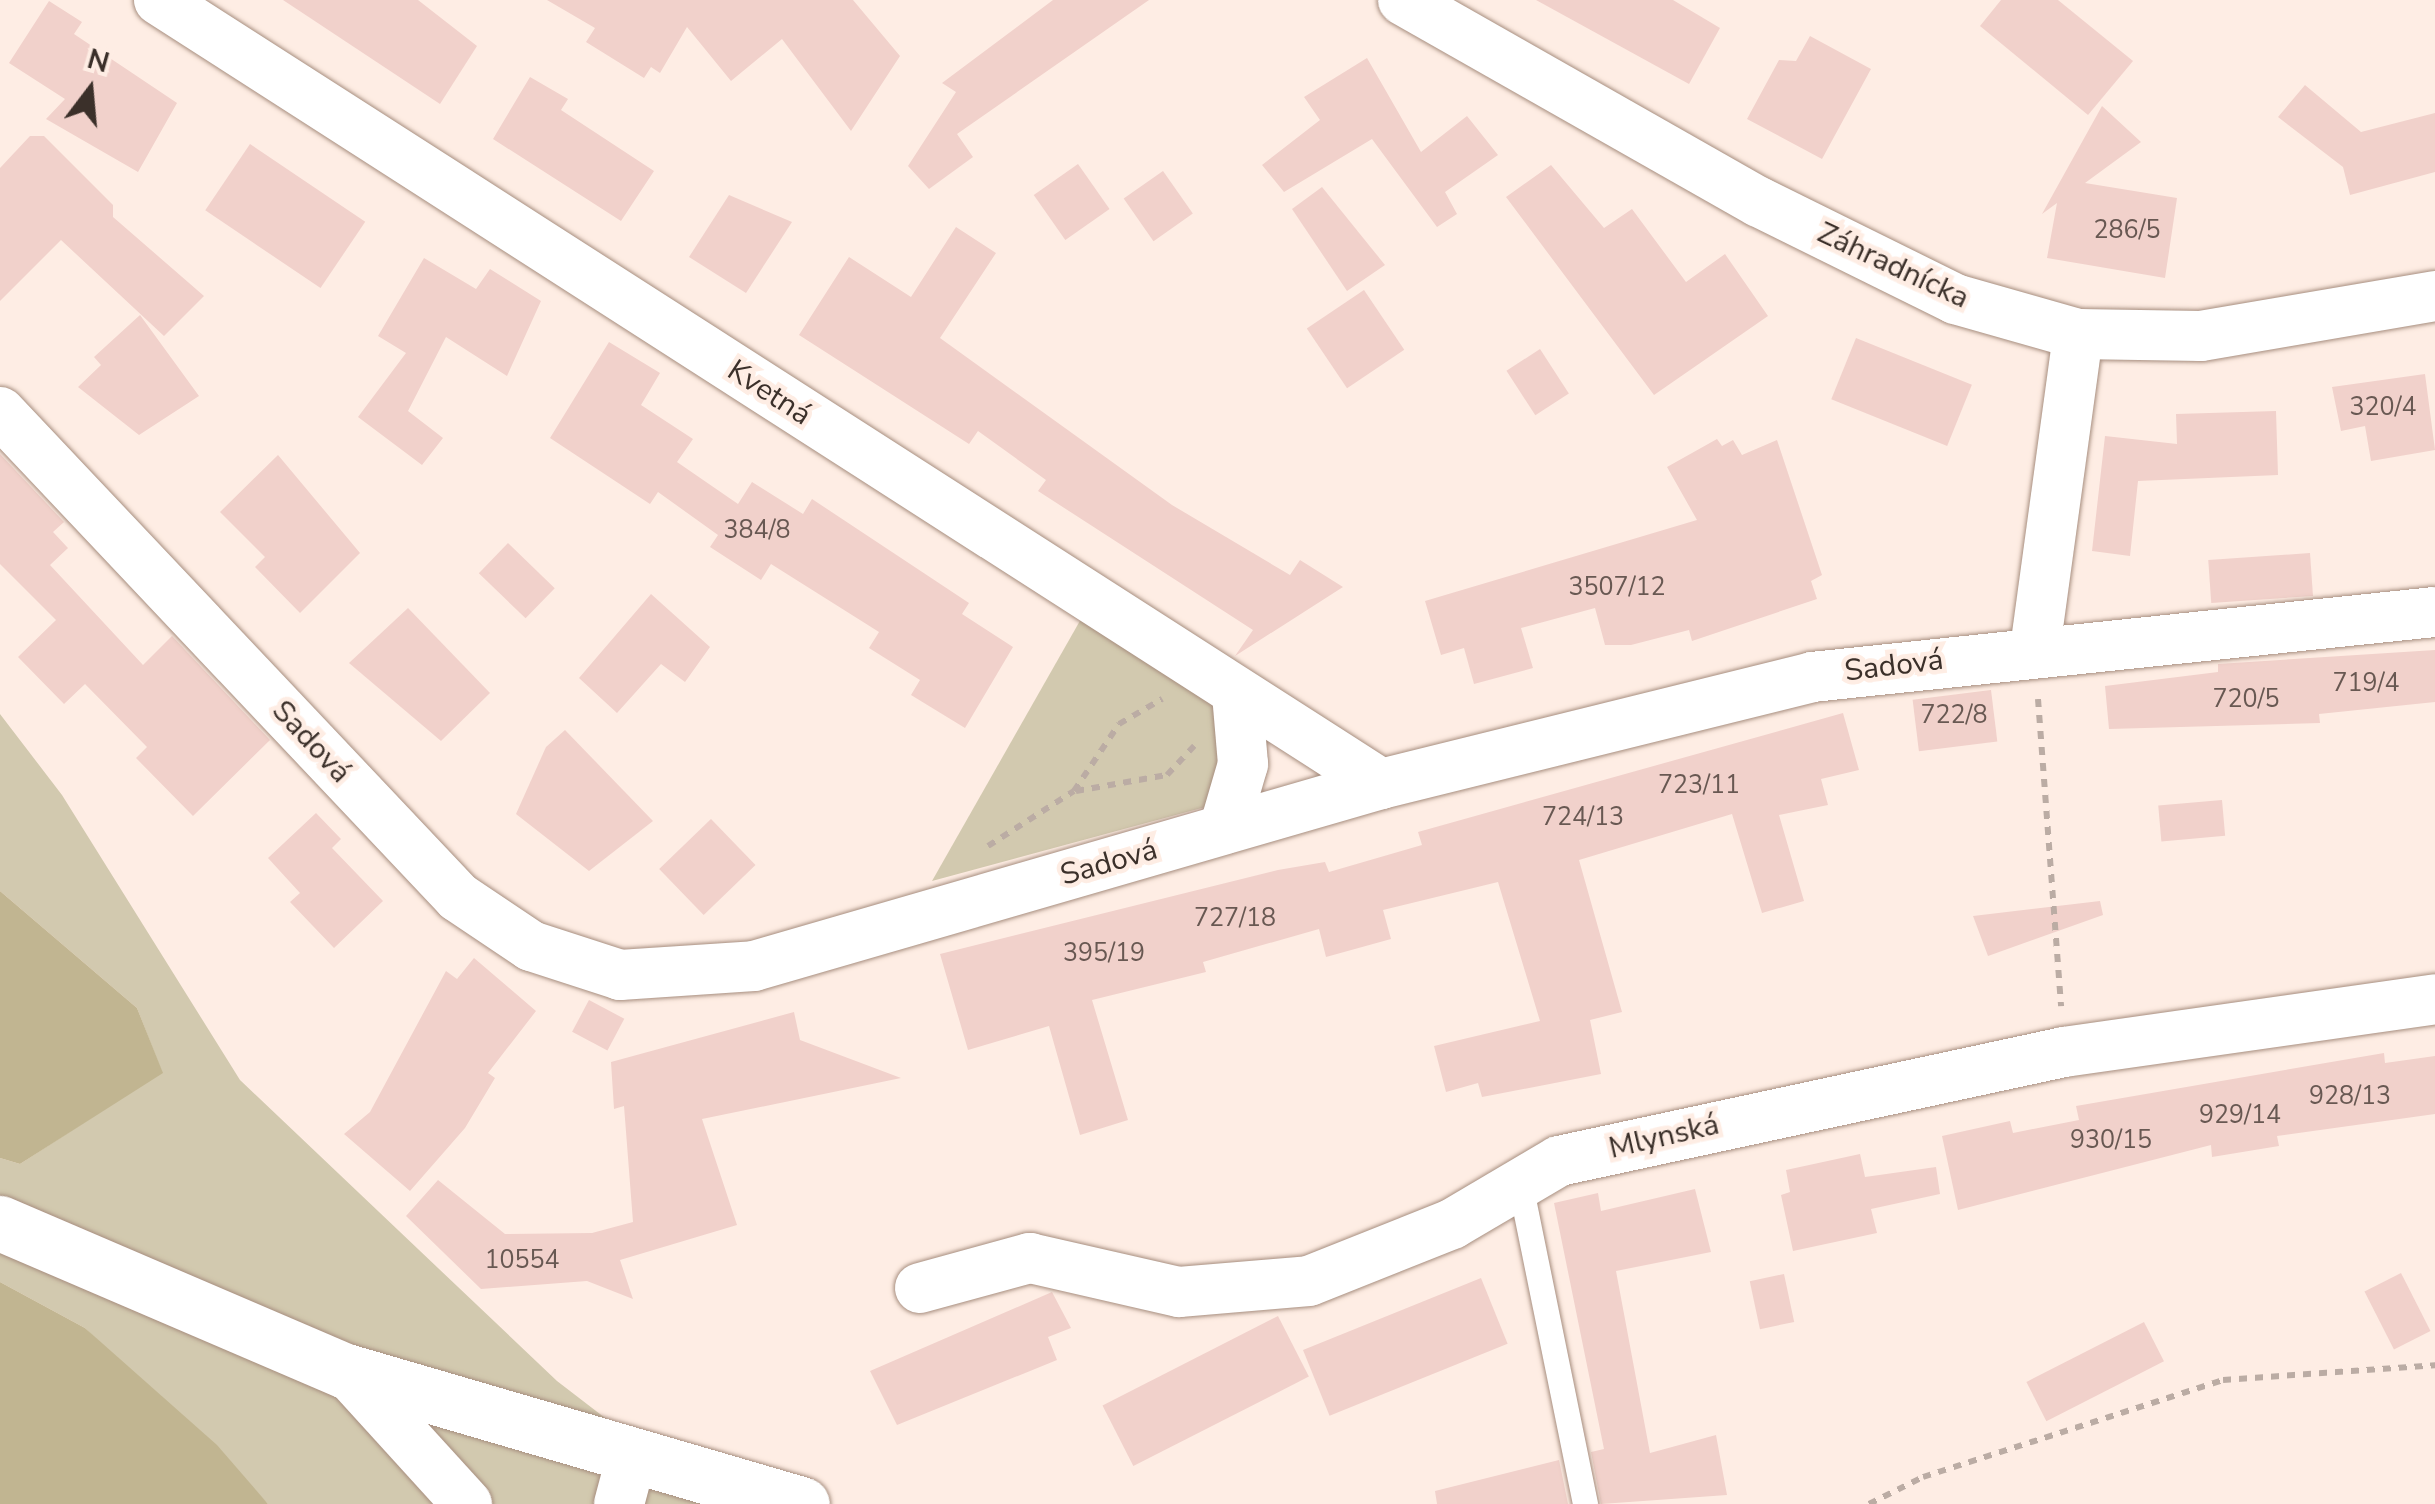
<!DOCTYPE html>
<meta charset="utf-8">
<style>
body{margin:0}
#map{position:relative;width:2435px;height:1504px;overflow:hidden;background:#feede4;font-family:"Nunito Sans",sans-serif}
div>[style]{position:absolute}
.green>*{inset:0;background:#d2c9af}
.forest>*{inset:0;background:#c1b591}
.building>*{inset:0;background:#f1d1cb;transform-origin:0 0}
.path>*{height:6px;margin-top:-3px;transform-origin:0;background:repeating-linear-gradient(90deg,#bbaca4 0 8px,transparent 0 16px)}
.roads{filter:drop-shadow(0 0 2px #a78e7f) drop-shadow(0 0 2px #a78e7f)}
.lane>*{height:25px;margin:-12.5px;padding:0 12.5px;transform-origin:12.5px;border-radius:12.5px;background:#fff}
.street>*{height:50px;margin:-25px;padding:0 25px;transform-origin:25px;border-radius:25px;background:#fff}
.primary>*{height:55px;margin:-27.5px;padding:0 27.5px;transform-origin:27.5px;border-radius:27.5px;background:#fff}
span{translate:-50% -50%;white-space:nowrap;text-align:center;line-height:1.15;-webkit-text-stroke:9px #feede4;paint-order:stroke}
.number-label{font-size:25px;color:#685852}
.number-label span{-webkit-text-stroke-width:0}
.street-label{font-size:30px;color:#3b302a}
.north{position:absolute;left:40px;top:40px;width:100px;height:100px;-webkit-text-stroke:8px #feede4;paint-order:stroke;rotate:16deg;font-size:28px;font-weight:700;line-height:40px;text-align:center;color:#3b302a}
.north::after{content:'';display:block;margin:auto;width:35px;height:45px;background:#3b302a;clip-path:polygon(50% 0,100% 100%,50% 72%,0 100%)}
</style>
<div id="map">
<div class="green">
<i style="clip-path:polygon(1081px 619px,1210px 691px,1228px 747px,1209px 806px,932px 881px)"></i>
<i style="clip-path:polygon(0 714px,62px 795px,240px 1080px,557px 1381px,717px 1504px,268px 1504px,85px 1328px,0 1282px,0 1158px,20px 1164px,162px 1072px,137px 1008px,0 891px)"></i>
</div>
<div class="forest">
<i style="clip-path:polygon(0 891px,137px 1008px,163px 1073px,20px 1164px,0 1158px)"></i>
<i style="clip-path:polygon(0 1282px,85px 1328px,217px 1445px,268px 1504px,0 1504px)"></i>
</div>
<div class="building">
<i style="clip-path:polygon(283px 0,418px 0,477px 46px,440px 104px)"></i>
<i style="clip-path:polygon(547px 0,853px 0,900px 56px,851px 131px,782px 39px,731px 81px,687px 27px,660px 73px,651px 67px,644px 78px,586px 42px,595px 28px)"></i>
<i style="clip-path:polygon(1053px 0,1149px 0,957px 134px,973px 157px,929px 189px,908px 166px,956px 92px,942px 83px)"></i>
<i style="clip-path:polygon(1536px 0,1673px 0,1720px 28px,1689px 84px)"></i>
<i style="clip-path:polygon(2001px 0,2058px 0,2133px 61px,2088px 115px,1980px 26px)"></i>
<i style="clip-path:polygon(49px 1px,82px 22px,74px 34px,177px 103px,138px 172px,46px 119px,65px 99px,9px 63px)"></i>
<i style="clip-path:polygon(1810px 36px,1871px 69px,1822px 159px,1747px 119px,1779px 60px,1796px 61px)"></i>
<i style="clip-path:polygon(1367px 58px,1421px 152px,1467px 116px,1498px 155px,1445px 192px,1457px 214px,1437px 227px,1372px 139px,1284px 192px,1262px 165px,1320px 120px,1304px 97px)"></i>
<i style="clip-path:polygon(530px 77px,568px 99px,561px 110px,654px 171px,621px 221px,493px 139px)"></i>
<i style="clip-path:polygon(2305px 85px,2361px 132px,2435px 113px,2435px 172px,2350px 195px,2343px 167px,2278px 117px)"></i>
<i style="clip-path:polygon(2102px 106px,2141px 142px,2085px 183px,2177px 198px,2165px 278px,2047px 258px,2057px 203px,2042px 214px)"></i>
<i style="clip-path:polygon(30px 136px,44px 136px,113px 205px,113px 217px,204px 296px,164px 336px,61px 240px,0 301px,0 168px)"></i>
<i style="left:250px;top:144px;width:139px;height:80px;rotate:34deg"></i>
<i style="left:1078px;top:164px;width:55px;height:54px;rotate:55deg"></i>
<i style="clip-path:polygon(1551px 165px,1604px 228px,1632px 209px,1686px 282px,1725px 254px,1768px 316px,1654px 395px,1506px 197px)"></i>
<i style="left:1163px;top:171px;width:52px;height:48px;rotate:55deg"></i>
<i style="clip-path:polygon(1322px 187px,1385px 265px,1347px 291px,1292px 209px)"></i>
<i style="clip-path:polygon(729px 195px,792px 222px,746px 293px,689px 257px)"></i>
<i style="clip-path:polygon(956px 227px,996px 253px,940px 338px,1172px 505px,1290px 575px,1300px 560px,1343px 587px,1235px 656px,1253px 630px,1038px 491px,1046px 480px,978px 431px,969px 444px,799px 335px,849px 257px,911px 297px)"></i>
<i style="clip-path:polygon(424px 258px,476px 289px,490px 269px,541px 301px,507px 376px,446px 337px,408px 411px,443px 438px,422px 465px,358px 417px,406px 353px,378px 336px)"></i>
<i style="left:1364px;top:290px;width:72px;height:69px;rotate:56deg"></i>
<i style="clip-path:polygon(140px 315px,199px 396px,139px 435px,78px 387px,101px 365px,94px 357px)"></i>
<i style="left:1856px;top:338px;width:125px;height:66px;rotate:22deg"></i>
<i style="clip-path:polygon(609px 342px,660px 373px,641px 405px,693px 439px,677px 462px,738px 504px,752px 482px,803px 514px,812px 499px,969px 603px,962px 614px,1013px 647px,965px 728px,911px 695px,920px 680px,869px 648px,879px 632px,771px 564px,761px 580px,710px 547px,718px 535px,658px 492px,650px 504px,550px 438px)"></i>
<i style="left:1540px;top:349px;width:53px;height:40px;rotate:57deg"></i>
<i style="clip-path:polygon(2425px 374px,2435px 450px,2371px 461px,2365px 426px,2341px 431px,2332px 387px)"></i>
<i style="clip-path:polygon(2276px 411px,2278px 475px,2138px 481px,2130px 556px,2092px 551px,2105px 436px,2177px 444px,2176px 414px)"></i>
<i style="clip-path:polygon(1717px 439px,1722px 446px,1733px 440px,1742px 455px,1777px 440px,1822px 575px,1811px 581px,1817px 599px,1692px 641px,1689px 630px,1631px 645px,1605px 645px,1595px 608px,1521px 628px,1533px 668px,1474px 684px,1464px 648px,1441px 655px,1425px 601px,1697px 520px,1667px 467px)"></i>
<i style="clip-path:polygon(0 454px,64px 522px,53px 532px,68px 548px,50px 565px,143px 665px,172px 636px,270px 740px,193px 816px,136px 758px,147px 747px,85px 684px,64px 704px,18px 657px,56px 620px,0 564px)"></i>
<i style="clip-path:polygon(278px 455px,360px 553px,300px 613px,255px 567px,265px 557px,220px 512px)"></i>
<i style="left:508px;top:543px;width:65px;height:42px;rotate:44deg"></i>
<i style="left:2310px;top:553px;width:43px;height:102px;rotate:86deg"></i>
<i style="clip-path:polygon(651px 594px,710px 647px,685px 682px,661px 664px,617px 713px,579px 678px)"></i>
<i style="clip-path:polygon(408px 608px,490px 693px,441px 741px,349px 663px)"></i>
<i style="clip-path:polygon(2435px 650px,2435px 702px,2319px 714px,2320px 723px,2109px 729px,2105px 686px,2218px 672px,2218px 664px)"></i>
<i style="left:1991px;top:690px;width:52px;height:79px;rotate:83deg"></i>
<i style="clip-path:polygon(1843px 713px,1859px 770px,1821px 779px,1828px 805px,1779px 815px,1804px 901px,1762px 913px,1732px 814px,1579px 860px,1622px 1012px,1590px 1020px,1601px 1074px,1482px 1097px,1478px 1083px,1446px 1092px,1434px 1046px,1540px 1021px,1498px 882px,1383px 910px,1391px 939px,1326px 957px,1319px 929px,1203px 962px,1206px 972px,1092px 1000px,1128px 1120px,1080px 1135px,1049px 1026px,968px 1050px,940px 954px,1278px 870px,1325px 862px,1329px 872px,1422px 845px,1418px 832px)"></i>
<i style="clip-path:polygon(565px 730px,653px 821px,589px 871px,516px 814px,546px 747px)"></i>
<i style="left:2222px;top:800px;width:36px;height:64px;rotate:85deg"></i>
<i style="clip-path:polygon(316px 813px,341px 839px,332px 848px,383px 901px,334px 948px,290px 902px,300px 893px,268px 858px)"></i>
<i style="left:711px;top:819px;width:64px;height:72px;rotate:46deg"></i>
<i style="clip-path:polygon(2100px 901px,2103px 915px,1988px 956px,1973px 916px)"></i>
<i style="clip-path:polygon(474px 958px,536px 1011px,488px 1073px,495px 1078px,465px 1128px,410px 1191px,344px 1134px,370px 1112px,446px 971px,457px 979px)"></i>
<i style="left:589px;top:1000px;width:40px;height:36px;rotate:28deg"></i>
<i style="clip-path:polygon(794px 1012px,800px 1040px,901px 1078px,702px 1119px,737px 1225px,620px 1260px,633px 1299px,587px 1281px,481px 1289px,406px 1216px,438px 1180px,505px 1234px,592px 1233px,633px 1222px,624px 1106px,614px 1109px,611px 1062px)"></i>
<i style="clip-path:polygon(2384px 1053px,2385px 1063px,2435px 1056px,2435px 1114px,2277px 1136px,2279px 1146px,2212px 1157px,2211px 1145px,1958px 1210px,1942px 1136px,2010px 1121px,2013px 1133px,2079px 1120px,2076px 1106px)"></i>
<i style="clip-path:polygon(1860px 1154px,1865px 1177px,1936px 1167px,1940px 1194px,1871px 1209px,1877px 1233px,1793px 1251px,1781px 1195px,1790px 1192px,1786px 1170px)"></i>
<i style="clip-path:polygon(1695px 1189px,1711px 1252px,1616px 1271px,1650px 1453px,1716px 1435px,1727px 1495px,1601px 1504px,1591px 1452px,1604px 1449px,1554px 1203px,1598px 1193px,1601px 1211px)"></i>
<i style="left:2401px;top:1273px;width:65px;height:41px;rotate:63deg"></i>
<i style="left:1784px;top:1274px;width:49px;height:35px;rotate:78deg"></i>
<i style="left:1481px;top:1278px;width:71px;height:192px;rotate:68deg"></i>
<i style="clip-path:polygon(1052px 1292px,1071px 1328px,1048px 1337px,1057px 1360px,897px 1425px,870px 1371px)"></i>
<i style="left:1278px;top:1316px;width:68px;height:197px;rotate:63deg"></i>
<i style="left:2144px;top:1322px;width:44px;height:132px;rotate:63deg"></i>
<i style="clip-path:polygon(1559px 1460px,1568px 1504px,1437px 1504px,1435px 1491px)"></i>
</div>
<div class="path">
<i style="left:2038px;top:699px;width:308px;rotate:85.7deg"></i>
<i style="left:1076px;top:791px;width:92px;rotate:-10deg"></i>
<i style="left:1167px;top:775px;width:40px;rotate:-47deg"></i>
<i style="left:988px;top:846px;width:102px;rotate:-32.6deg"></i>
<i style="left:1074px;top:791px;width:81px;rotate:-56.1deg"></i>
<i style="left:1119px;top:724px;width:50px;rotate:-30.2deg"></i>
<i style="left:1869px;top:1504px;width:60px;rotate:-26.6deg"></i>
<i style="left:1923px;top:1477px;width:315px;rotate:-17.9deg"></i>
<i style="left:2223px;top:1380px;width:213px;rotate:-4deg"></i>
</div>
<div class="roads">
<div class="lane">
<i style="left:1520px;top:1184px;width:327px;rotate:78.5deg"></i>
</div>
<div class="street">
<i style="left:159px;top:0;width:1452px;rotate:32.68deg"></i>
<i style="left:1403px;top:0;width:409px;rotate:29.6deg"></i>
<i style="left:1759px;top:202px;width:219px;rotate:26.3deg"></i>
<i style="left:1955px;top:299px;width:128px;rotate:15.9deg"></i>
<i style="left:2078px;top:334px;width:123px;rotate:0.9deg"></i>
<i style="left:2201px;top:336px;width:237px;rotate:-9.7deg"></i>
<i style="left:0;top:412px;width:667px;rotate:46.64deg"></i>
<i style="left:458px;top:897px;width:88px;rotate:33.9deg"></i>
<i style="left:531px;top:946px;width:94px;rotate:18deg"></i>
<i style="left:620px;top:975px;width:134px;rotate:-3.8deg"></i>
<i style="left:754px;top:966px;width:653px;rotate:-16.19deg"></i>
<i style="left:1381px;top:784px;width:444px;rotate:-13.9deg"></i>
<i style="left:1812px;top:677px;width:626px;rotate:-5.96deg"></i>
<i style="left:2035px;top:649px;width:318px;rotate:-82.2deg"></i>
<i style="left:1224px;top:829px;width:68px;rotate:-73.7deg"></i>
<i style="left:1243px;top:764px;width:70px;rotate:-94.9deg"></i>
<i style="left:920px;top:1288px;width:114px;rotate:-15.3deg"></i>
<i style="left:1030px;top:1258px;width:153px;rotate:12.9deg"></i>
<i style="left:1179px;top:1292px;width:130px;rotate:-4.8deg"></i>
<i style="left:1309px;top:1281px;width:154px;rotate:-21.7deg"></i>
<i style="left:1452px;top:1224px;width:124px;rotate:-30.5deg"></i>
<i style="left:1559px;top:1161px;width:517px;rotate:-12.18deg"></i>
<i style="left:2064px;top:1052px;width:375px;rotate:-8.1deg"></i>
<i style="left:346px;top:1371px;width:180px;rotate:47.7deg"></i>
<i style="left:619px;top:1504px;width:47px;rotate:-75.1deg"></i>
</div>
<div class="primary">
<i style="left:0;top:1223px;width:376px;rotate:23.2deg"></i>
<i style="left:346px;top:1371px;width:475px;rotate:16.3deg"></i>
</div>
</div>
<div class="number-label">
<span style="left:2127px;top:230px">286/5</span>
<span style="left:2383px;top:407px">320/4</span>
<span style="left:757px;top:530px">384/8</span>
<span style="left:1617px;top:587px">3507/12</span>
<span style="left:2366px;top:683px">719/4</span>
<span style="left:2246px;top:699px">720/5</span>
<span style="left:1954px;top:715px">722/8</span>
<span style="left:1699px;top:785px">723/11</span>
<span style="left:1583px;top:817px">724/13</span>
<span style="left:1235px;top:918px">727/18</span>
<span style="left:1104px;top:953px">395/19</span>
<span style="left:2350px;top:1096px">928/13</span>
<span style="left:2240px;top:1115px">929/14</span>
<span style="left:2111px;top:1140px">930/15</span>
<span style="left:522px;top:1260px">10554</span>
</div>
<div class="street-label">
<span style="left:1893px;top:266px;rotate:25deg">Záhradnícka</span>
<span style="left:769px;top:393px;rotate:33deg">Kvetná</span>
<span style="left:1894px;top:666px;rotate:-7deg">Sadová</span>
<span style="left:311px;top:742px;rotate:47deg">Sadová</span>
<span style="left:1109px;top:863px;rotate:-16deg">Sadová</span>
<span style="left:1664px;top:1137px;rotate:-13deg">Mlynská</span>
</div>
<div class="north">N</div>
</div>
